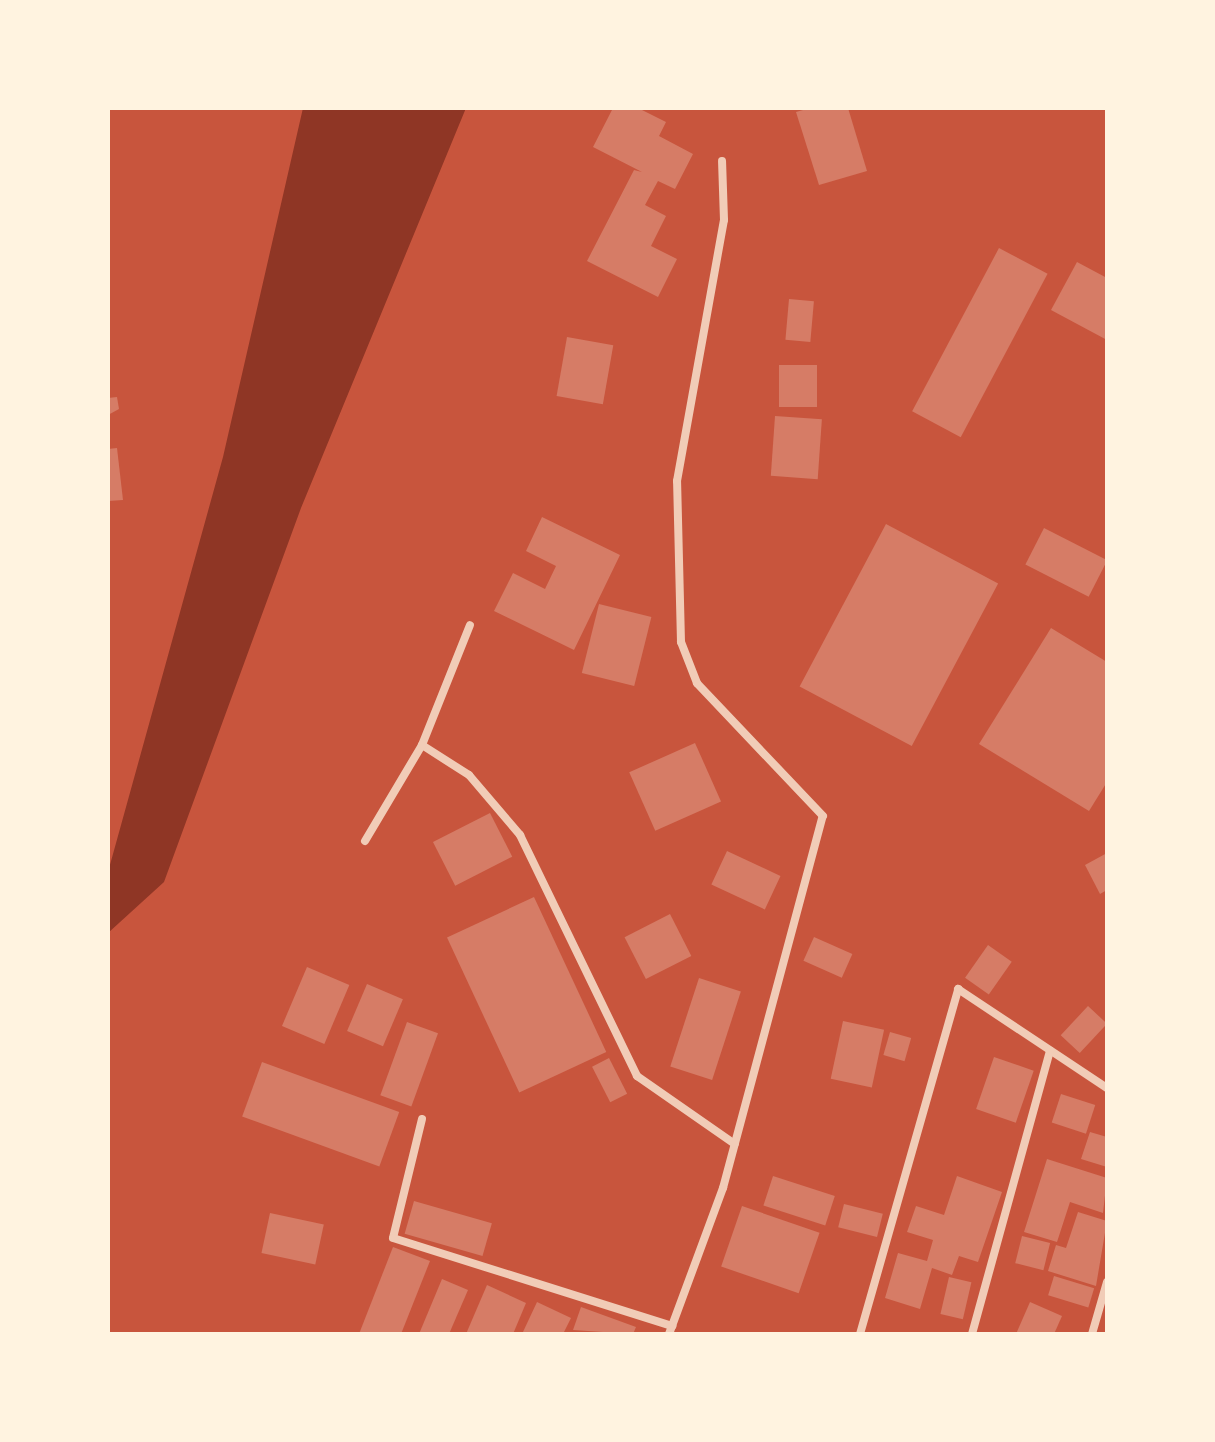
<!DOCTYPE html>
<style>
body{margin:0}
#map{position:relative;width:1215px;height:1442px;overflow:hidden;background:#c8553d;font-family:Rubik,sans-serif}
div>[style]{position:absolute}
.water>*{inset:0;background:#8f3625}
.building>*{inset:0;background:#d67c66;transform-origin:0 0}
.minor>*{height:8px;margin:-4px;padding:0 4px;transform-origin:4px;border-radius:4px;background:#f1ccb7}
span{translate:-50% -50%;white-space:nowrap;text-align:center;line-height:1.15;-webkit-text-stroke:7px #fff3e0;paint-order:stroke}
.frame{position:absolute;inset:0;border:110px solid #fff3e0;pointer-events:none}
</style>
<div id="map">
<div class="water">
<i style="clip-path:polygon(303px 108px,466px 108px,301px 508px,164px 882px,108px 933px,108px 872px,223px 457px)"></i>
</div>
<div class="building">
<i style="clip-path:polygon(613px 108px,638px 108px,666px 122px,659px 136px,693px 154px,675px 189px,658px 181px,645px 205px,666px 216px,651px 246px,677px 259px,658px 297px,587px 261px,634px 170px,642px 172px,593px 147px)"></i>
<i style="clip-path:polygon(810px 108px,848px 108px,867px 171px,819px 185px,796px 112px)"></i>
<i style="left:999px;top:248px;width:55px;height:185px;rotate:28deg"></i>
<i style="clip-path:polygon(1077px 262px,1107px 278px,1107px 340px,1051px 310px)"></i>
<i style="left:789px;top:299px;width:25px;height:41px;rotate:5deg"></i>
<i style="left:567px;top:337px;width:47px;height:60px;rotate:10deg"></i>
<i style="left:779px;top:365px;width:38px;height:42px"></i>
<i style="clip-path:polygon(117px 397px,119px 409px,108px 415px,108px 398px)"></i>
<i style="left:775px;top:416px;width:47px;height:60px;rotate:4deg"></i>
<i style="clip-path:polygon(117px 448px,123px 500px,108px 501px,108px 449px)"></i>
<i style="clip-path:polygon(542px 517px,620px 555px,574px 650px,494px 611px,513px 573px,545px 589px,556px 566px,526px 551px)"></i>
<i style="left:886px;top:524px;width:127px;height:184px;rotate:28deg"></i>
<i style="left:1044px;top:528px;width:71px;height:41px;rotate:27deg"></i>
<i style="left:599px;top:604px;width:54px;height:71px;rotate:14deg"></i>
<i style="clip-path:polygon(1051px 628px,1107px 662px,1107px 782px,1089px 811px,979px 744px)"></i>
<i style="left:695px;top:743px;width:64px;height:72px;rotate:66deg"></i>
<i style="left:490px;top:813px;width:49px;height:64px;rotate:63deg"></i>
<i style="left:727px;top:851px;width:59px;height:37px;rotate:25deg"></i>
<i style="clip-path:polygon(1107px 853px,1107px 890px,1100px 894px,1085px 865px)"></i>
<i style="left:534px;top:897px;width:171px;height:96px;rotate:65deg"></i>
<i style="left:670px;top:914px;width:47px;height:51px;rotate:63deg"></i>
<i style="left:814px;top:937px;width:42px;height:26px;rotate:24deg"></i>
<i style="left:988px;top:945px;width:29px;height:40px;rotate:35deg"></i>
<i style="left:307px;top:967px;width:46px;height:64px;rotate:23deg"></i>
<i style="left:699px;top:978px;width:44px;height:93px;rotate:18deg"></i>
<i style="left:367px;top:984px;width:39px;height:51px;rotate:23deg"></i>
<i style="left:1088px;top:1006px;width:26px;height:40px;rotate:43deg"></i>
<i style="left:843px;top:1021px;width:42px;height:59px;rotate:12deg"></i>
<i style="left:407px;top:1022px;width:33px;height:78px;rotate:20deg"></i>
<i style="left:890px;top:1032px;width:22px;height:24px;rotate:16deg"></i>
<i style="left:994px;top:1057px;width:42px;height:55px;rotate:19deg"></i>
<i style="left:609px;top:1058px;width:40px;height:19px;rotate:63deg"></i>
<i style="left:262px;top:1062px;width:146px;height:58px;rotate:20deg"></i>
<i style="left:1061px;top:1094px;width:36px;height:30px;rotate:18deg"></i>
<i style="clip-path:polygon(1090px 1132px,1107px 1137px,1107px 1167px,1081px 1159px)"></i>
<i style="clip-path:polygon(1047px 1159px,1107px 1178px,1103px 1213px,1070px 1202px,1057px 1242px,1024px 1232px)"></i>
<i style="left:773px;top:1176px;width:65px;height:31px;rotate:18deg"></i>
<i style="clip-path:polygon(957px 1176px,1002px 1192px,978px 1262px,959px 1256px,952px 1275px,932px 1268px,920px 1309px,885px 1298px,898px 1253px,927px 1261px,933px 1240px,907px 1232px,916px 1206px,944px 1215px)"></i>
<i style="left:414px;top:1201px;width:81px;height:34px;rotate:16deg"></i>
<i style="left:844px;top:1204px;width:40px;height:24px;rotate:14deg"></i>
<i style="left:742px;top:1206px;width:82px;height:64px;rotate:19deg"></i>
<i style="clip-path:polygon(1078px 1212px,1107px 1221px,1096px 1286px,1048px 1271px,1056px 1245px,1066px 1248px)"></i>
<i style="left:270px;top:1213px;width:55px;height:41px;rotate:12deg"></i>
<i style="left:1022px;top:1236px;width:29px;height:28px;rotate:14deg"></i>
<i style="clip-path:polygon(393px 1247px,430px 1261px,401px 1334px,359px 1334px)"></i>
<i style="left:1054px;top:1276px;width:42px;height:20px;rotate:17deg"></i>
<i style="left:949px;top:1277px;width:23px;height:38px;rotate:13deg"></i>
<i style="clip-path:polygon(442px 1279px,468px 1290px,449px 1334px,419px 1334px)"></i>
<i style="clip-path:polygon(487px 1285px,526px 1303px,513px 1334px,466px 1334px)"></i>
<i style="clip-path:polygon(537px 1302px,571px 1318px,563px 1334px,522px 1334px)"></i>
<i style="clip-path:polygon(1030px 1302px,1062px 1316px,1054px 1334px,1016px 1334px)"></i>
<i style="clip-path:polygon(581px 1307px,636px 1327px,633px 1334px,573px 1330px)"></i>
</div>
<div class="minor">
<i style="left:422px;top:745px;width:56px;rotate:32.6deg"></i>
<i style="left:469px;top:775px;width:79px;rotate:49.6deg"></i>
<i style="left:520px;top:835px;width:268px;rotate:64.1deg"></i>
<i style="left:637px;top:1076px;width:119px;rotate:34.8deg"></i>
<i style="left:365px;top:841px;width:112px;rotate:-59.3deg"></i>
<i style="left:422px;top:745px;width:129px;rotate:-68.2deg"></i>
<i style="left:422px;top:1119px;width:122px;rotate:103.7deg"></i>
<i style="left:393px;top:1238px;width:293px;rotate:17.5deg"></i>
<i style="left:669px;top:1334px;width:156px;rotate:-69.7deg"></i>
<i style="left:723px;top:1188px;width:385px;rotate:-75deg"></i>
<i style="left:823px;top:816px;width:183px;rotate:-133.5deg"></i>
<i style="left:697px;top:683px;width:44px;rotate:-111.3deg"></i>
<i style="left:681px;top:642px;width:161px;rotate:-91.4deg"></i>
<i style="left:677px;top:481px;width:265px;rotate:-79.8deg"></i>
<i style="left:724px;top:220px;width:59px;rotate:-91.9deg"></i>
<i style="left:860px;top:1334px;width:359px;rotate:-74.1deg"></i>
<i style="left:958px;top:989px;width:179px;rotate:33.6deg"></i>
<i style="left:972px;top:1334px;width:294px;rotate:-74.6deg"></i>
<i style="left:1092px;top:1334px;width:54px;rotate:-73.9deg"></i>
</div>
<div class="frame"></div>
</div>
